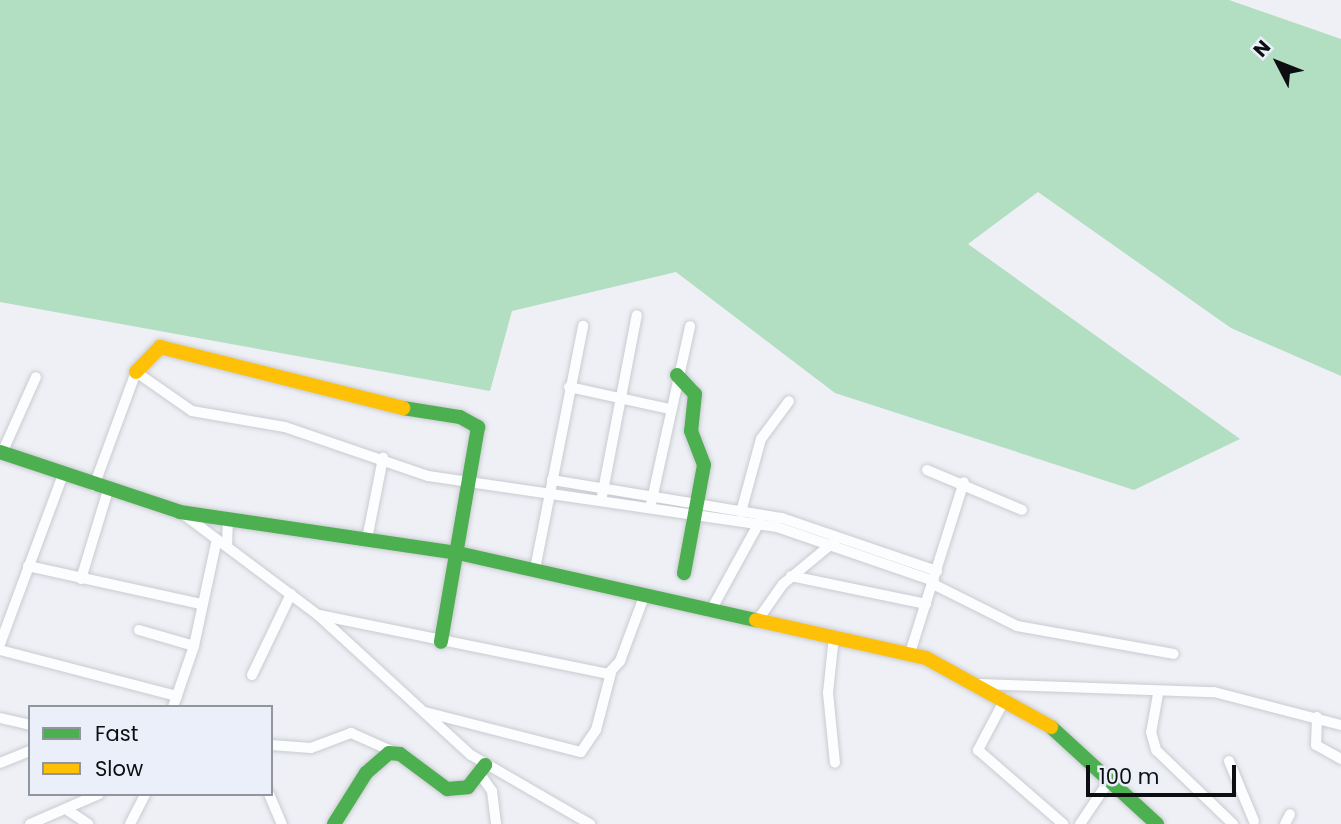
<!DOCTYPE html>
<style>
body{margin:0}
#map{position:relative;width:1341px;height:824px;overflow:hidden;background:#eef0f6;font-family:Poppins,sans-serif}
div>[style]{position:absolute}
.forest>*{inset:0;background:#b2dec1}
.roads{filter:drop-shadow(0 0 2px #c9cbcf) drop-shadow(0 0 2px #c9cbcf)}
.street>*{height:10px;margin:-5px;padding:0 5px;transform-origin:5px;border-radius:5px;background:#fcfdfe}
.fast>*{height:14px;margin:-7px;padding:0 7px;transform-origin:7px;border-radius:7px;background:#4caf50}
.slow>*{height:14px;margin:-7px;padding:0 7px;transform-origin:7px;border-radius:7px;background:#ffc107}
span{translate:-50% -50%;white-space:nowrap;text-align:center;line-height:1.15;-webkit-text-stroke:7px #eaeffa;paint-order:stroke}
.legend{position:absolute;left:28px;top:705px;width:245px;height:91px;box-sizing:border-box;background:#eaeffa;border:2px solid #91959d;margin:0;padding:9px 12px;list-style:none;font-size:21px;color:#0c0e11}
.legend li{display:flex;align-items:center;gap:14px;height:35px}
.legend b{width:35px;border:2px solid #91959d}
.north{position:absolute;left:1243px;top:28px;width:70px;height:70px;-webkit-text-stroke:5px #eaeffa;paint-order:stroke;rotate:312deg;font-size:19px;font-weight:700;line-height:28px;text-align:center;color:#0c0e11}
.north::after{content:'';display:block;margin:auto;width:24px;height:32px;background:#0c0e11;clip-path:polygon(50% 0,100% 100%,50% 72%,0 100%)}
.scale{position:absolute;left:1086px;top:765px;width:150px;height:32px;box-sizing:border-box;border:4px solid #0c0e11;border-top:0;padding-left:9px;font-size:21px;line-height:24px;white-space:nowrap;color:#0c0e11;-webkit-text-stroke:5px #eaeffa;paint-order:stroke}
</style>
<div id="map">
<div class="forest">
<i style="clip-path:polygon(0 0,1229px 0,1341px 39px,1341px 376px,1231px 328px,1038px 192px,968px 244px,1240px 439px,1134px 490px,835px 393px,676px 272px,512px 311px,490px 391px,0 302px)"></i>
</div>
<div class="roads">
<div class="street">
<i style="left:569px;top:387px;width:102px;rotate:12.4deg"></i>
<i style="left:2px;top:453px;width:83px;rotate:-65.9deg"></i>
<i style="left:927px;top:470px;width:103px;rotate:22.8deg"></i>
<i style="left:552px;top:480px;width:233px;rotate:9.4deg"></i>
<i style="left:782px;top:518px;width:164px;rotate:18.9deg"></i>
<i style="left:94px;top:486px;width:121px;rotate:-69.8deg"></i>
<i style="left:136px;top:372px;width:68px;rotate:34.9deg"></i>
<i style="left:192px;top:411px;width:94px;rotate:9.8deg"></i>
<i style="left:285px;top:427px;width:151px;rotate:18.9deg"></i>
<i style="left:428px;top:476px;width:353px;rotate:8.3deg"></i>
<i style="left:777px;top:527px;width:166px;rotate:19deg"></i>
<i style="left:602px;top:496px;width:184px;rotate:-79.1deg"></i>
<i style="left:651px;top:504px;width:182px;rotate:-77.6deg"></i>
<i style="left:741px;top:512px;width:76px;rotate:-74.7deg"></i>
<i style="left:761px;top:439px;width:47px;rotate:-53.6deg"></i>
<i style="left:183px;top:514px;width:169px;rotate:36.8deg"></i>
<i style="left:318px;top:615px;width:207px;rotate:42.5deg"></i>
<i style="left:471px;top:755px;width:138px;rotate:30.1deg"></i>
<i style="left:367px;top:539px;width:83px;rotate:-78.8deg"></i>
<i style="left:227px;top:546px;width:25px;rotate:-88deg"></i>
<i style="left:28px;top:566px;width:177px;rotate:12.4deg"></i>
<i style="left:535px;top:569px;width:248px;rotate:-78.8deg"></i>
<i style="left:791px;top:576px;width:138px;rotate:11.7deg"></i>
<i style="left:81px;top:579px;width:93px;rotate:-73.1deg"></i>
<i style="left:933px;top:584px;width:94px;rotate:26.6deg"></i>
<i style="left:1017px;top:626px;width:159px;rotate:10.1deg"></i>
<i style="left:710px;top:612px;width:104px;rotate:-61.2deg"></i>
<i style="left:319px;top:615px;width:295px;rotate:11.5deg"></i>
<i style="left:608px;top:674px;width:18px;rotate:-47deg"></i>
<i style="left:620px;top:661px;width:72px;rotate:-69.5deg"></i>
<i style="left:757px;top:621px;width:45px;rotate:-54.9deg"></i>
<i style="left:783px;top:584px;width:67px;rotate:-39.6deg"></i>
<i style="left:139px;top:630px;width:57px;rotate:16.2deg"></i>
<i style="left:834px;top:636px;width:57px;rotate:96deg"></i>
<i style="left:828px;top:693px;width:70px;rotate:84.3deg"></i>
<i style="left:0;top:644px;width:180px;rotate:-69.6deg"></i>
<i style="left:0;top:650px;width:183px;rotate:14.6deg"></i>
<i style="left:910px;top:653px;width:179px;rotate:-72.5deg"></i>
<i style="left:252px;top:675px;width:90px;rotate:-64.3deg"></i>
<i style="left:980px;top:684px;width:234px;rotate:2deg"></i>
<i style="left:1214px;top:692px;width:131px;rotate:14.6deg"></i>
<i style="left:1158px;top:694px;width:39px;rotate:100deg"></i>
<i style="left:1151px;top:732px;width:19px;rotate:74deg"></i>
<i style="left:1156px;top:750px;width:107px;rotate:43.9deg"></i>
<i style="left:1005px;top:699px;width:58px;rotate:117.9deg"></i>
<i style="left:978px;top:750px;width:113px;rotate:41deg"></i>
<i style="left:173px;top:707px;width:65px;rotate:-71deg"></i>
<i style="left:194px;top:646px;width:109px;rotate:-77.9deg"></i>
<i style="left:425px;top:712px;width:161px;rotate:14.4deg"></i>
<i style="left:581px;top:752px;width:27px;rotate:-56deg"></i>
<i style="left:596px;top:730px;width:59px;rotate:-75.3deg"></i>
<i style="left:1317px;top:717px;width:28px;rotate:92deg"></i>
<i style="left:1316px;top:745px;width:29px;rotate:29deg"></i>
<i style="left:0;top:718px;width:31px;rotate:13deg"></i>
<i style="left:271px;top:745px;width:40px;rotate:4.3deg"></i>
<i style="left:311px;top:748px;width:43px;rotate:-20.6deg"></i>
<i style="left:351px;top:733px;width:47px;rotate:23.8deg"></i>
<i style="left:1229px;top:761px;width:65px;rotate:67.4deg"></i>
<i style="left:0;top:763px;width:32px;rotate:-22deg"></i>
<i style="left:480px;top:774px;width:21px;rotate:55deg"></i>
<i style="left:492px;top:791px;width:33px;rotate:83deg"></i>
<i style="left:269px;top:794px;width:33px;rotate:67deg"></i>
<i style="left:66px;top:809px;width:27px;rotate:34deg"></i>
<i style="left:30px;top:824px;width:75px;rotate:-23.5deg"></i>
<i style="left:130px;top:824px;width:34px;rotate:-63deg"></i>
<i style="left:1080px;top:824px;width:55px;rotate:-56deg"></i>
<i style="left:1285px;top:824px;width:11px;rotate:-63deg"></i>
</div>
<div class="fast">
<i style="left:677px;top:375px;width:26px;rotate:47deg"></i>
<i style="left:695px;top:394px;width:37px;rotate:96deg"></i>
<i style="left:691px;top:431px;width:36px;rotate:69deg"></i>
<i style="left:704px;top:465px;width:110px;rotate:100.5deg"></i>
<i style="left:403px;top:408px;width:58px;rotate:9deg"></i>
<i style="left:460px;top:417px;width:21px;rotate:29deg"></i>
<i style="left:478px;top:427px;width:218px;rotate:99.8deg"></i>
<i style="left:0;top:452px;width:190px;rotate:18.4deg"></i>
<i style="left:180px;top:512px;width:281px;rotate:8.4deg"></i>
<i style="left:458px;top:553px;width:305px;rotate:12.7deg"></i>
<i style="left:1051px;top:727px;width:144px;rotate:42.5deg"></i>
<i style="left:334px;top:824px;width:60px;rotate:-57.9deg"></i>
<i style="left:366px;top:773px;width:30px;rotate:-41deg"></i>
<i style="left:389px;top:753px;width:11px;rotate:5deg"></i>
<i style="left:400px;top:754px;width:59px;rotate:36.7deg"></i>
<i style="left:447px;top:789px;width:21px;rotate:-5deg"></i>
<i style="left:468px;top:787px;width:28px;rotate:-52deg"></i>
</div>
<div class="slow">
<i style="left:136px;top:372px;width:35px;rotate:-46deg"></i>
<i style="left:160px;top:347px;width:251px;rotate:14.1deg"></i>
<i style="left:756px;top:620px;width:174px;rotate:12.6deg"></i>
<i style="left:926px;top:658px;width:143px;rotate:28.9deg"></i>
</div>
</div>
<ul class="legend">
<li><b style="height:9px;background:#4caf50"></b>Fast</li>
<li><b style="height:9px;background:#ffc107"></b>Slow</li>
</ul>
<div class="north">N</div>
<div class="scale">100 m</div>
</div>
